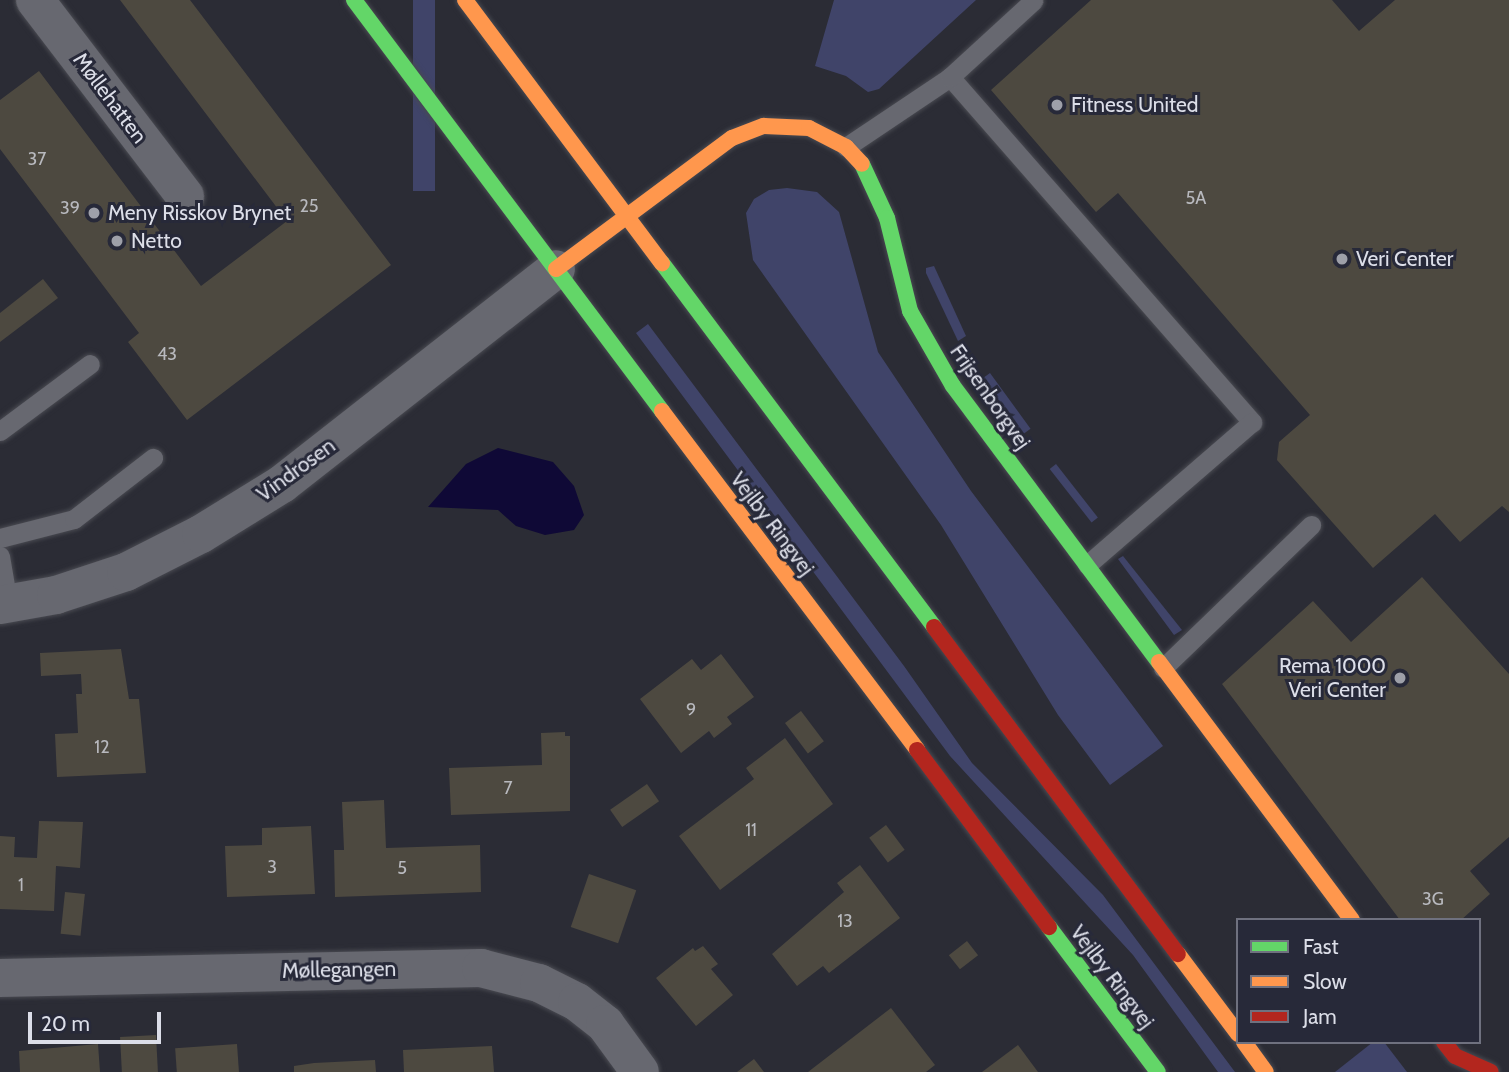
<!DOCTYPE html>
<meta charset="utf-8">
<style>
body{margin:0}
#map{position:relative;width:1509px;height:1072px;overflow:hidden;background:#2b2c35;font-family:Cabin,sans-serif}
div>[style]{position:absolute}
.green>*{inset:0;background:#404469;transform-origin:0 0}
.water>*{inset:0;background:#0f0936}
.building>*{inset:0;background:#4d4940;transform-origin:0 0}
.roads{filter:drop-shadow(0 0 2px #494a51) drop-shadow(0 0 2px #494a51)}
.lane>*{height:19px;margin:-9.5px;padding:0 9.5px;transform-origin:9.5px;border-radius:9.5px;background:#676870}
.street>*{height:38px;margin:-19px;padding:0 19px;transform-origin:19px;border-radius:19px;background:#676870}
.fast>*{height:16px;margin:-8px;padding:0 8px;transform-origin:8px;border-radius:8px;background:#63d668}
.slow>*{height:16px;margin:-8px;padding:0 8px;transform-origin:8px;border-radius:8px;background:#ff974d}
.jam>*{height:16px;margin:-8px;padding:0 8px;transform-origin:8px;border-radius:8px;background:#b3261e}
.dots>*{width:19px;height:19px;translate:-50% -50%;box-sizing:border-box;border:4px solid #272939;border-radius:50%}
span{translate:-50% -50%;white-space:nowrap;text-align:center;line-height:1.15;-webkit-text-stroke:6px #272939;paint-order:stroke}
.number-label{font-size:18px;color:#b8b9be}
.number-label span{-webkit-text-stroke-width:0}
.street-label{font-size:21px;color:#dcdee8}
.poi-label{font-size:21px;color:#dcdee8}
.left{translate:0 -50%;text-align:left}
.right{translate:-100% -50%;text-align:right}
.legend{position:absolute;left:1236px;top:918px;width:245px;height:126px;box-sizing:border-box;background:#272939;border:2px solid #6f717f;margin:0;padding:9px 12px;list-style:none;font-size:21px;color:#dcdee8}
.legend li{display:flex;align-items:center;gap:14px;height:35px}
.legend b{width:35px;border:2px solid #6f717f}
.scale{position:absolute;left:28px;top:1012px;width:133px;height:32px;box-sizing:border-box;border:4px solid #dcdee8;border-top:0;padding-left:9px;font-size:21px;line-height:24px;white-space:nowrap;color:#dcdee8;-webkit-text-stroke:5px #272939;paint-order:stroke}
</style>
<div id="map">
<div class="green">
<i style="left:413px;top:0;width:22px;height:191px"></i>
<i style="clip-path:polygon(834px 0,976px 0,879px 89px,868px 92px,846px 76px,815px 66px)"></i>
<i style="clip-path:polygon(787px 188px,817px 192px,839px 212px,878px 352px,971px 491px,1163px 746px,1110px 785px,1058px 715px,941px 525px,753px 260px,746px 213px,754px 199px,769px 190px)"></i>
<i style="clip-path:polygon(934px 266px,966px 336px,958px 341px,926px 273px,926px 268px)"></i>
<i style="clip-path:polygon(648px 324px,904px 666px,972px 763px,1103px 895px,1235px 1072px,1218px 1072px,1133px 955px,950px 756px,636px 333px)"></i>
<i style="left:990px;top:373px;width:69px;height:9px;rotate:54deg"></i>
<i style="left:1056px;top:464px;width:68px;height:8px;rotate:52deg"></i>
<i style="clip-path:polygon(1123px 556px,1182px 630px,1174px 635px,1118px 559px)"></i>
<i style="clip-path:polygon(1373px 1042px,1384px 1042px,1407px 1072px,1335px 1072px)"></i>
</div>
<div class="water">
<i style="clip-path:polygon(498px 448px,553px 462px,574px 486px,584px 515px,574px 530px,545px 535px,516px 526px,498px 510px,428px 507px,466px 464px)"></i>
</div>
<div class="building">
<i style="clip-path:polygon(120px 0,190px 0,391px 265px,187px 420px,128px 342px,139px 333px,0 149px,0 100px,39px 71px,201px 286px,287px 221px)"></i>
<i style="clip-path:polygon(1091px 0,1332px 0,1359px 31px,1395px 0,1509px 0,1509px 512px,1502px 506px,1460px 542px,1435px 514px,1373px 568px,1277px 460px,1279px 442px,1310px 415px,1118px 193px,1096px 212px,991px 90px)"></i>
<i style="clip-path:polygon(43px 279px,58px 298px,0 342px,0 313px)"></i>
<i style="clip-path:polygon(1422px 577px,1509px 674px,1509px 837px,1470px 871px,1490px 894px,1461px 920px,1400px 920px,1222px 684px,1313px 601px,1351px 642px)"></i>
<i style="clip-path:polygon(121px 649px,129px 699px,139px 699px,146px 773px,57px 777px,55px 734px,78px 733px,76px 694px,82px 694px,81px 674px,41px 676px,40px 653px)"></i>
<i style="clip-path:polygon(721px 654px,754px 697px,727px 717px,732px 724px,714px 738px,709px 731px,681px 753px,640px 699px,692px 659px,701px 670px)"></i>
<i style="left:801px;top:711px;width:38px;height:20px;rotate:53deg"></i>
<i style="clip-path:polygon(565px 732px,565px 736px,570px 736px,570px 811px,451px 815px,449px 768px,542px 765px,541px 733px)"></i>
<i style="clip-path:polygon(785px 738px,833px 804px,720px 890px,679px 836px,754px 779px,746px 768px)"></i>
<i style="left:647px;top:784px;width:21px;height:45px;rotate:55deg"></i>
<i style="clip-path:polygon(384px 800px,386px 848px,480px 845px,481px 892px,335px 897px,334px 850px,344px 850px,342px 802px)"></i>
<i style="clip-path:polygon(39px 821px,83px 822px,80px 868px,56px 866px,54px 911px,0 909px,0 836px,15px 837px,14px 857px,37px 858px)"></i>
<i style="left:886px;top:825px;width:31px;height:21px;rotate:53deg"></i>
<i style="clip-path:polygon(311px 826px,315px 894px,227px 897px,225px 846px,262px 845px,262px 828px)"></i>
<i style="clip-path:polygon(860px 865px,900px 918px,829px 973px,823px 966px,797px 986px,772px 954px,844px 892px,837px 883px)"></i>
<i style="left:589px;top:874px;width:50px;height:56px;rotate:19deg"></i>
<i style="left:65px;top:892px;width:20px;height:42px;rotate:6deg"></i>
<i style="left:967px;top:941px;width:18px;height:23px;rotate:52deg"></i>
<i style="clip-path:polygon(703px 946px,718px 964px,711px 969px,733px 995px,696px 1026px,656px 978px,693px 948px,695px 951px)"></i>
<i style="clip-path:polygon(891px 1008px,935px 1065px,926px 1072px,808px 1072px)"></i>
<i style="left:156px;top:1035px;width:37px;height:36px;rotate:87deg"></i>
<i style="clip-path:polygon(98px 1044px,100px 1072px,20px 1072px,19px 1051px)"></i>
<i style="left:237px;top:1044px;width:28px;height:62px;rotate:86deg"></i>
<i style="clip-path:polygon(1018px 1045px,1038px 1072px,982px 1072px)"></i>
<i style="clip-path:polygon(492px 1046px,494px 1072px,404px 1072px,403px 1050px)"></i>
<i style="clip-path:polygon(754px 1059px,764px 1072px,737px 1072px)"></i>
<i style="clip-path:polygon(375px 1060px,376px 1072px,294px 1072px,294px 1066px,314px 1063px)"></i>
</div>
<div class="roads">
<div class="lane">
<i style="left:950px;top:77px;width:459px;rotate:48.8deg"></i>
<i style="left:1252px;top:422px;width:218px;rotate:139.1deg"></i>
<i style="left:846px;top:147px;width:125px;rotate:-33.9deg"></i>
<i style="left:950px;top:77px;width:113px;rotate:-42.5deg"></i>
<i style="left:0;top:431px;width:112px;rotate:-36.7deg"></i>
<i style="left:0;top:538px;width:76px;rotate:-14.4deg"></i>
<i style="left:74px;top:519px;width:100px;rotate:-37.7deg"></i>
<i style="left:0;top:556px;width:48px;rotate:80.3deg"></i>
<i style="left:1163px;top:668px;width:206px;rotate:-44deg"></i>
</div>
<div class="street">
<i style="left:35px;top:0;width:247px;rotate:52.6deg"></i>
<i style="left:0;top:605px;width:57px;rotate:-10.1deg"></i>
<i style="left:56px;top:595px;width:74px;rotate:-18.2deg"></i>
<i style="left:126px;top:572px;width:84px;rotate:-26.9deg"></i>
<i style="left:201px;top:534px;width:95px;rotate:-31.7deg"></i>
<i style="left:282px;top:484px;width:348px;rotate:-38.1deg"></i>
<i style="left:0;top:978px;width:481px;rotate:-1.2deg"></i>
<i style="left:481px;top:968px;width:60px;rotate:14.5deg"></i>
<i style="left:539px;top:983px;width:42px;rotate:26.6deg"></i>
<i style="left:577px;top:1002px;width:36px;rotate:38deg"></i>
<i style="left:605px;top:1024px;width:59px;rotate:53.9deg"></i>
</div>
<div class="fast">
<i style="left:354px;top:0;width:514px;rotate:53.15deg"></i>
<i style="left:862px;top:164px;width:60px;rotate:65.2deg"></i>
<i style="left:887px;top:218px;width:96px;rotate:76.1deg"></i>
<i style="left:910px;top:311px;width:86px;rotate:60.2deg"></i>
<i style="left:953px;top:386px;width:344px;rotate:53.3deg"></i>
<i style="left:662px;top:263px;width:454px;rotate:53.2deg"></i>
<i style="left:1049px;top:927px;width:181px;rotate:53.1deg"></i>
</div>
<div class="slow">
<i style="left:465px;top:0;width:329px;rotate:53.2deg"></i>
<i style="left:556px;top:269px;width:219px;rotate:-36.7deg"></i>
<i style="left:732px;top:138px;width:34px;rotate:-21deg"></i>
<i style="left:764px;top:126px;width:45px;rotate:2.5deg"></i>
<i style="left:809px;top:128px;width:42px;rotate:27.2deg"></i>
<i style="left:846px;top:147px;width:23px;rotate:47deg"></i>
<i style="left:662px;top:411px;width:424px;rotate:53deg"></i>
<i style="left:1159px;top:662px;width:322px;rotate:53.2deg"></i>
<i style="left:1178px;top:954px;width:100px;rotate:53.1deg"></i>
<i style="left:1244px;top:1042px;width:37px;rotate:54deg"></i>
</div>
<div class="jam">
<i style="left:934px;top:627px;width:408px;rotate:53.3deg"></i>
<i style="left:917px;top:750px;width:221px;rotate:53.3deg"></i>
<i style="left:1444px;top:1042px;width:18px;rotate:52deg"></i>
<i style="left:1455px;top:1056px;width:39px;rotate:24deg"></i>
</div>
</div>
<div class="dots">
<i style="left:1057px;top:105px;background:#9ea0a9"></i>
<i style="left:94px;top:213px;background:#9ea0a9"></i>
<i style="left:117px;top:241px;background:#9ea0a9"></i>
<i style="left:1342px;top:259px;background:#9ea0a9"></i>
<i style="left:1400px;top:678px;background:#9ea0a9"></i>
</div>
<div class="number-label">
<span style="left:37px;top:159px">37</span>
<span style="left:1196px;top:198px">5A</span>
<span style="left:309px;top:206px">25</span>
<span style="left:70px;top:208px">39</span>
<span style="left:167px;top:354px">43</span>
<span style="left:691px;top:710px">9</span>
<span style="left:102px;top:747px">12</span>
<span style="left:508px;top:788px">7</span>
<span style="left:751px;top:830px">11</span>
<span style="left:272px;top:867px">3</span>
<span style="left:402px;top:868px">5</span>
<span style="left:21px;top:885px">1</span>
<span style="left:1433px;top:899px">3G</span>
<span style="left:845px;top:921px">13</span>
</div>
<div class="street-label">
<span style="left:110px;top:98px;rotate:53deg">Møllehatten</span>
<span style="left:990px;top:397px;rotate:55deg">Frijsenborgvej</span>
<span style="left:296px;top:470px;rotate:-36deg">Vindrosen</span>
<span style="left:772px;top:524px;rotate:53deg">Vejlby Ringvej</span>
<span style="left:339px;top:970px;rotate:-1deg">Møllegangen</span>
<span style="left:1112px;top:977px;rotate:53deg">Vejlby Ringvej</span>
</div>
<div class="poi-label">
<span class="left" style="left:1071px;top:105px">Fitness United</span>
<span class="left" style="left:108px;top:213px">Meny Risskov Brynet</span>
<span class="left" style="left:131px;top:241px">Netto</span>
<span class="left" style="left:1356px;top:259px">Veri Center</span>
<span class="right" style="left:1386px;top:678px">Rema 1000<br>Veri Center</span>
</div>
<ul class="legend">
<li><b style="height:9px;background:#63d668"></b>Fast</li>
<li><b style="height:9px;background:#ff974d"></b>Slow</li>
<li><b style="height:9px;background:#b3261e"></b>Jam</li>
</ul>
<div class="scale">20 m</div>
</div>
